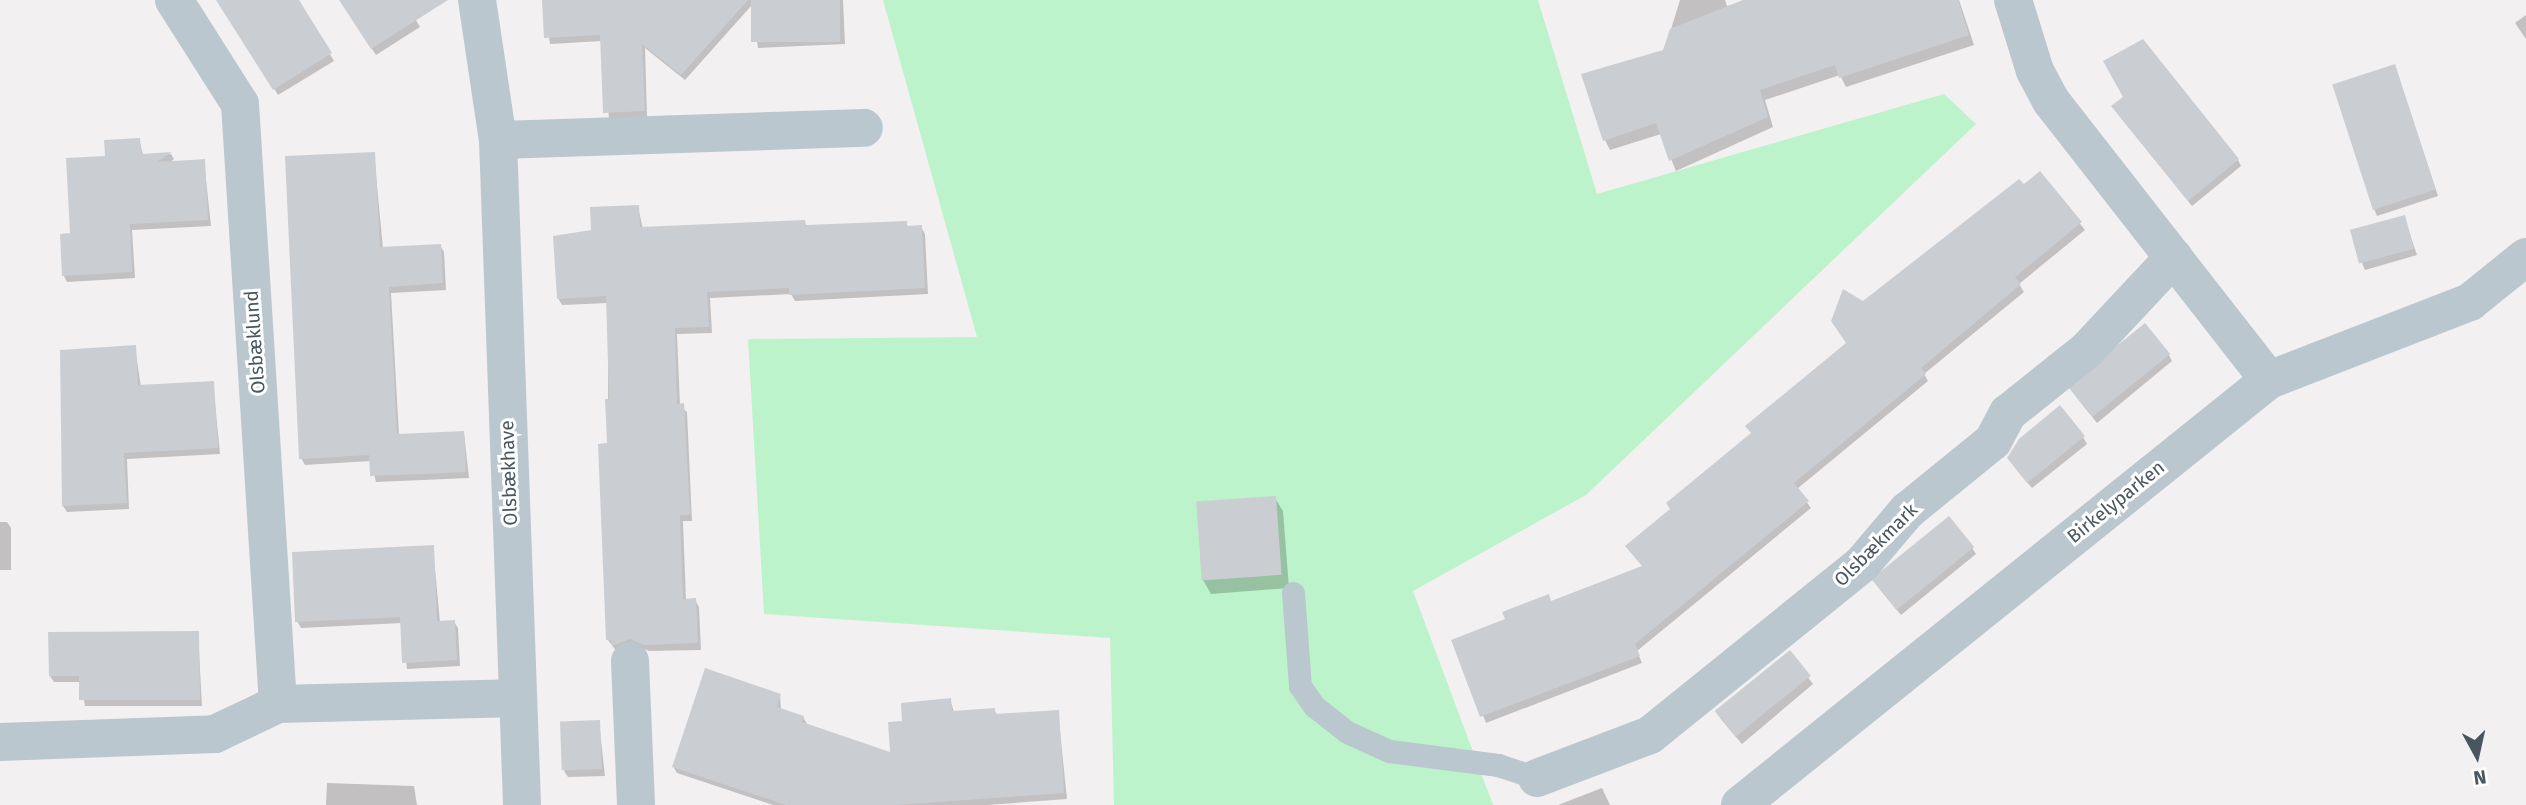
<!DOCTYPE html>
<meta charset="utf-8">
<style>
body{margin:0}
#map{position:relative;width:2526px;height:805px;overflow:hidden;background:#f3f0f1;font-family:"Fira Sans",sans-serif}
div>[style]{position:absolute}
.green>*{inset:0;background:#bdf3cb}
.shadow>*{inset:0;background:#0003}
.building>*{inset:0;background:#caced3;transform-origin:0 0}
.lane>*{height:23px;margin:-11.5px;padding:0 11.5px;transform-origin:11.5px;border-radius:11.5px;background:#bbc7ce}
.street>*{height:38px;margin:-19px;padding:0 19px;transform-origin:19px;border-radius:19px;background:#bbc7ce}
span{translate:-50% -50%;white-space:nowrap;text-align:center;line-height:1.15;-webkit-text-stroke:6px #fff;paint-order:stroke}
.street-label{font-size:19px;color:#47565f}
.north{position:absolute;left:2442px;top:721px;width:70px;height:70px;-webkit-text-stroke:5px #fff;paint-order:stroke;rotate:172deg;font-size:19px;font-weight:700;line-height:28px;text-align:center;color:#47565f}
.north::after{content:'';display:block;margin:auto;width:24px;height:32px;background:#47565f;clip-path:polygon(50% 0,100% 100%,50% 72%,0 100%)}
</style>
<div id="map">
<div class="green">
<i style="clip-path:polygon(883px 0,1538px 0,1597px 194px,1944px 94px,1976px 124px,1586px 495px,1413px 591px,1493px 805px,1114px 805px,1110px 638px,764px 614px,748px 339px,977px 337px)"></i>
</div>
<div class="shadow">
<i style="clip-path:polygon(221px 0,298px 0,334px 61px,278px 95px)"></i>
<i style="clip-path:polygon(367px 0,404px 0,420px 27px,376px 55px,352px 18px)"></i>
<i style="clip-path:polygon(544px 0,843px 0,845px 44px,758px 48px,752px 5px,685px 80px,645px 48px,647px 117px,609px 119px,602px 41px,550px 44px)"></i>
<i style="clip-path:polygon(1680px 0,1725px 0,1727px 6px,1748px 0,1959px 0,1974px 45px,1846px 87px,1840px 75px,1765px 100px,1773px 127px,1676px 171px,1661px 134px,1610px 150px,1605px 140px,1664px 52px)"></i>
<i style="clip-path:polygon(2526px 15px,2526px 39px,2515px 23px)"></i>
<i style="clip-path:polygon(2395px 66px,2438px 196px,2377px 216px,2374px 209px)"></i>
<i style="clip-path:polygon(2117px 113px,2238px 160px,2241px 166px,2192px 206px)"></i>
<i style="clip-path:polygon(139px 139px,143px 155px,171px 154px,174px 159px,169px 163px,204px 161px,211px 226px,132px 230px,135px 278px,67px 282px,64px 276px,72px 234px,106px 158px)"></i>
<i style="clip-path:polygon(374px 153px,383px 249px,440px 245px,444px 252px,446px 290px,391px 293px,399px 435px,464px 433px,469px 478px,376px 482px,371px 461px,305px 465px,301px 458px)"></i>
<i style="clip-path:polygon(2040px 174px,2085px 230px,2019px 284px,2024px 292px,1924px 374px,1928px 381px,1797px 489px,1811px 508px,1637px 651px,1642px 663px,1486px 723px,1453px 641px,1644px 567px,1672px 510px,1848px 344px,1863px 303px)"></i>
<i style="clip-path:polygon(638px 207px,643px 229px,804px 222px,807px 227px,906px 223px,909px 228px,921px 227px,925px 234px,928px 294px,795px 301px,791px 294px,710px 298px,712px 333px,677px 334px,680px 406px,687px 412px,692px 521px,683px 521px,686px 600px,695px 600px,699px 607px,701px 650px,649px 651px,634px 645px,617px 652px,608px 640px,608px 303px,562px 305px,558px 298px,593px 231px)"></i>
<i style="clip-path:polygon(2404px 217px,2417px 255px,2365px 270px,2362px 263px)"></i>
<i style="clip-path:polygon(135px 347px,141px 387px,213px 382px,220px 454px,127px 459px,129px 509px,67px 512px,63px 506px)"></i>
<i style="clip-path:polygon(2169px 355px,2172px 361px,2097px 423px,2077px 398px)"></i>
<i style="clip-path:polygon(2083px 437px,2087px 444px,2032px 488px,2013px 465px)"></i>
<i style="clip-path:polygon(1275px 498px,1283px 511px,1289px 588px,1211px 594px,1203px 580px)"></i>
<i style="clip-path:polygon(0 522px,7px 522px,11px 528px,11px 570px,0 570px)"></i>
<i style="clip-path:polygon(433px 547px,440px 622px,454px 622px,458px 628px,460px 666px,407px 669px,402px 623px,301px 628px,297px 621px)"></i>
<i style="clip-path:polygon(1972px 548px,1976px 554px,1901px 615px,1880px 589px)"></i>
<i style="clip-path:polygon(198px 633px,202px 706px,85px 706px,81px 682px,54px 682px,50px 676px)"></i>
<i style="clip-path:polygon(1789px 653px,1813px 684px,1742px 744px,1720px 718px)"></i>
<i style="clip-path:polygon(780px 695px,781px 710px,803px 717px,807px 724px,892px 755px,904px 722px,950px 699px,954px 712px,994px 710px,998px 716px,1058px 712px,1067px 799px,987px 805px,773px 805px,677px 773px,673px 766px)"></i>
<i style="clip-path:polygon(599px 722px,605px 776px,568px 777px,564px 771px)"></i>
<i style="clip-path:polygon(327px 783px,414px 786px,417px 805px,326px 805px)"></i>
<i style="clip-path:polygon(1602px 788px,1610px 805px,1558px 805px)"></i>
</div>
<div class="building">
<i style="clip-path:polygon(216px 0,299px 0,332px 53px,273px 90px)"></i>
<i style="clip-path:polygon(339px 0,448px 0,371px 49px)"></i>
<i style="clip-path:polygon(542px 0,748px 0,681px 75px,642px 44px,645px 111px,603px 113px,600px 35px,544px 38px)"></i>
<i style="left:751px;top:0;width:89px;height:42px"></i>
<i style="clip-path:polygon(1743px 0,1958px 0,1969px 35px,1839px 78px,1835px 65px,1760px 90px,1768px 117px,1669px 161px,1656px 123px,1603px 141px,1581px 74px,1663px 50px,1670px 29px)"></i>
<i style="clip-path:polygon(2143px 39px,2239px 159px,2188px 201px,2111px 106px,2123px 97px,2103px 61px)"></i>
<i style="left:2395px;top:64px;width:132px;height:66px;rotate:72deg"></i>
<i style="clip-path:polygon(140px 138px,141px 154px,172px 152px,157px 162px,205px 159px,208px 220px,130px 224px,132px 272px,62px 276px,60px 234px,70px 233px,66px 158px,105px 156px,104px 140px)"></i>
<i style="clip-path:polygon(375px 152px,380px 247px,441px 244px,443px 283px,389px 287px,397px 434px,464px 431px,466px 472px,370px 476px,369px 455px,299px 459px,285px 156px)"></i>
<i style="clip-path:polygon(2040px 171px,2082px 222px,2015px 277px,2021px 284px,1921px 368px,1926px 374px,1794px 483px,1809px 501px,1635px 644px,1640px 656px,1480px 717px,1451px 640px,1505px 619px,1502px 612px,1549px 594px,1551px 601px,1642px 566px,1625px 546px,1670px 509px,1666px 503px,1751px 433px,1745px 426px,1846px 343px,1831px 321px,1843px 289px,1863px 301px,2019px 179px,2024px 184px)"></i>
<i style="clip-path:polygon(639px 205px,640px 227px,805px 220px,806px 225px,907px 221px,907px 226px,922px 225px,925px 288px,789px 295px,789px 288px,707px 292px,709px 327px,675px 328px,677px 404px,684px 403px,690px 515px,680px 515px,683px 599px,696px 598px,698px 643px,644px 645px,630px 639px,612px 646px,611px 640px,606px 640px,598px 444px,607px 443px,605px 399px,609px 399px,606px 296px,557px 299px,553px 236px,591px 230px,590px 207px)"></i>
<i style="left:2405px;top:215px;width:35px;height:57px;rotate:75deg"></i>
<i style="left:2145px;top:323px;width:40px;height:100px;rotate:51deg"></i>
<i style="clip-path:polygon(136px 345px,138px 385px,214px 381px,218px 448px,124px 453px,127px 503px,62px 506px,60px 350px)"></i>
<i style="clip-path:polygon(2060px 405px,2085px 436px,2027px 483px,2007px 458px,2019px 439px)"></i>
<i style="left:1276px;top:496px;width:79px;height:80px;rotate:86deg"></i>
<i style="left:1949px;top:516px;width:40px;height:100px;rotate:51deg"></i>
<i style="clip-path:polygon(434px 545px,437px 621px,455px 620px,457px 660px,402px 663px,400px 617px,295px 622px,292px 552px)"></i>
<i style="clip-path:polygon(199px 631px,200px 700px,79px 700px,79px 676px,49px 676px,48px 632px)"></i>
<i style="left:1790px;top:650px;width:33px;height:97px;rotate:51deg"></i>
<i style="clip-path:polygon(705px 668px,781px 694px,777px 707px,804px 716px,802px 722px,890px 752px,888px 722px,902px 721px,901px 703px,951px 698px,952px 711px,995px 708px,995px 714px,1059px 710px,1064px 793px,897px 805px,786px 805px,672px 767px)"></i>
<i style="left:600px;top:720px;width:49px;height:40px;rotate:88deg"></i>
</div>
<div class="lane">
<i style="left:1293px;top:593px;width:93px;rotate:85.7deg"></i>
<i style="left:1300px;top:686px;width:24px;rotate:55deg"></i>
<i style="left:1314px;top:706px;width:42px;rotate:38.2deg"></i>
<i style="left:1347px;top:732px;width:46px;rotate:24.3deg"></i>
<i style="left:1389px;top:751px;width:110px;rotate:7.3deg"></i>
<i style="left:1498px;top:765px;width:41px;rotate:18.4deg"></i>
</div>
<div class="street">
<i style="left:174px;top:0;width:123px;rotate:57.6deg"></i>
<i style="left:240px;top:104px;width:601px;rotate:86.38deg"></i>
<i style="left:477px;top:0;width:142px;rotate:81.5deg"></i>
<i style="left:498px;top:140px;width:665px;rotate:87.93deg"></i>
<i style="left:2013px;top:0;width:74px;rotate:72.8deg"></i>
<i style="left:2035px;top:71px;width:34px;rotate:62deg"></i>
<i style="left:2051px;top:101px;width:354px;rotate:52deg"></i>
<i style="left:498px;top:140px;width:366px;rotate:-1.9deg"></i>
<i style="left:630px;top:661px;width:144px;rotate:87.6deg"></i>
<i style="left:0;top:742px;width:215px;rotate:-2.1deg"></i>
<i style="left:215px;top:734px;width:70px;rotate:-25.5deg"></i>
<i style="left:278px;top:704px;width:239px;rotate:-1.4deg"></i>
<i style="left:1537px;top:778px;width:121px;rotate:-20.8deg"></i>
<i style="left:1650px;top:735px;width:272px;rotate:-38.9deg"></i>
<i style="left:1862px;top:564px;width:70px;rotate:-49.7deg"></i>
<i style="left:1907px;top:511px;width:111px;rotate:-39.1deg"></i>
<i style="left:1993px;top:441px;width:32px;rotate:-62deg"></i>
<i style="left:2008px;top:413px;width:101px;rotate:-38.6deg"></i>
<i style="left:2087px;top:350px;width:127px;rotate:-46.9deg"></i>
<i style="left:1740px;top:805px;width:679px;rotate:-38.78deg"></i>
<i style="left:2269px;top:380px;width:216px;rotate:-21.2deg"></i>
<i style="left:2470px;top:302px;width:72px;rotate:-38.8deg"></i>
</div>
<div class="street-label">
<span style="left:255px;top:342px;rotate:-94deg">Olsbæklund</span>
<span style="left:509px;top:473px;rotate:-92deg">Olsbækhave</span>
<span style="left:2116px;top:502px;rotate:-39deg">Birkelyparken</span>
<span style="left:1876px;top:545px;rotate:-45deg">Olsbækmark</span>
</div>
<div class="north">N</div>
</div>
